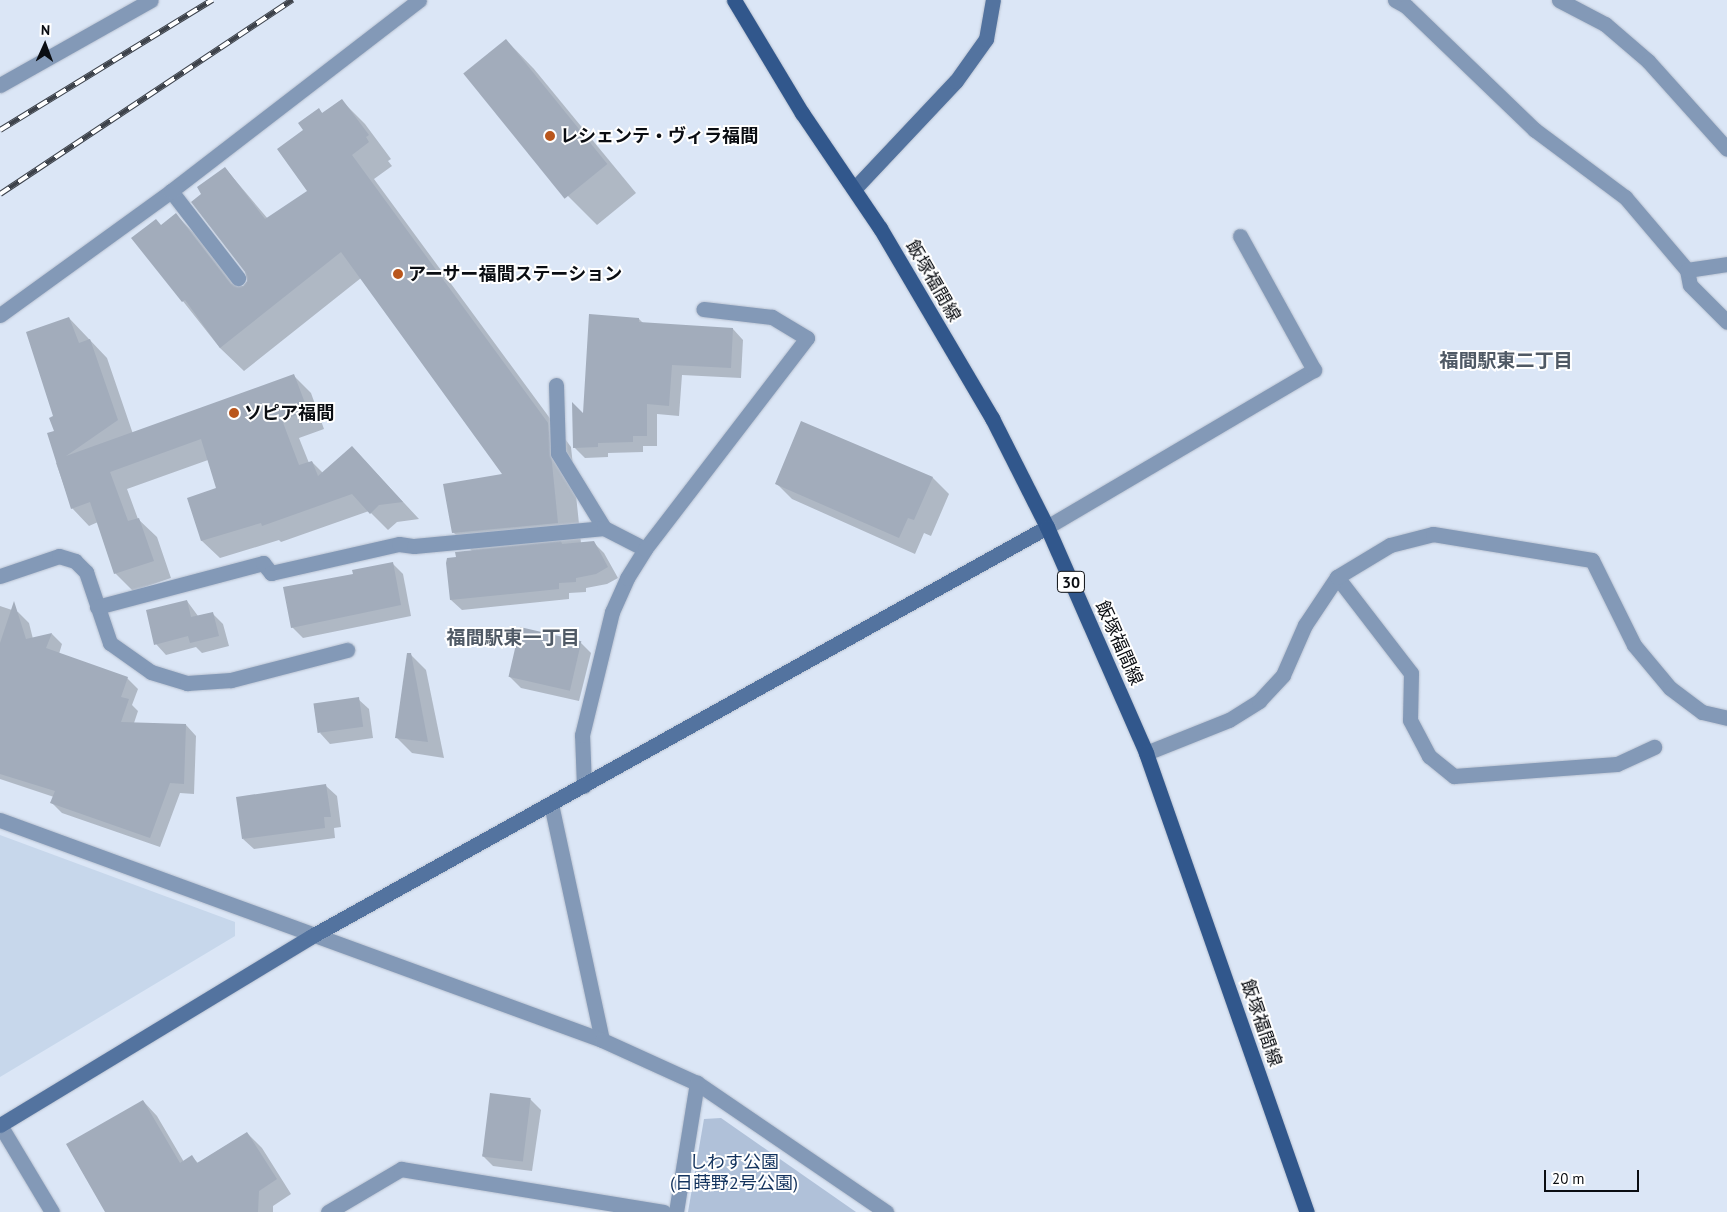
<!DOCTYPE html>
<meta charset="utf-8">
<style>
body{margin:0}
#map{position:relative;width:1727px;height:1212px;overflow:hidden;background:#dbe6f6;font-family:"PT Sans","Noto Sans JP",sans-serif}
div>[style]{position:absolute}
.built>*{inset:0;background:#c7d7eb}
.green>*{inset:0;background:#b0c1d9}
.shadow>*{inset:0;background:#0003}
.building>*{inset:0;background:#a2acbb;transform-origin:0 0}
.roads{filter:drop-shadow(0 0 1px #bac3d2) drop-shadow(0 0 1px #bac3d2)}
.street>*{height:15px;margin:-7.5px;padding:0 7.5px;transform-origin:7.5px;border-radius:7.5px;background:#8399b7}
.secondary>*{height:15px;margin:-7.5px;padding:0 7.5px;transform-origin:7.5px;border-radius:7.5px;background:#53739f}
.primary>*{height:15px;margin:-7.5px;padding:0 7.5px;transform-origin:7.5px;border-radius:7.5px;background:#31578c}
.rail>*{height:5.5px;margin-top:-2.75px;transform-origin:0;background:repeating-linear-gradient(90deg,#fff 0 11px,#3d424a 0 22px);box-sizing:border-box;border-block:1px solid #3d424a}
.dots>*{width:14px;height:14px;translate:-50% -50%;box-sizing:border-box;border:2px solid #fff;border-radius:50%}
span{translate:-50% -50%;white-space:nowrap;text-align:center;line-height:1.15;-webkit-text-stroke:4px #fff;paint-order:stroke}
.shield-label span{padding:1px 4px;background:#fff;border:1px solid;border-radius:4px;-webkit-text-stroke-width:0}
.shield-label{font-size:16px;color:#0a0d12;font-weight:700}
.poi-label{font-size:18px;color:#0a0d12;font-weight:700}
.left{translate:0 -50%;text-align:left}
.street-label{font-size:18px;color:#0a0d12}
.park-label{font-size:18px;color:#13335e}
.neighbourhood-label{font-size:19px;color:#4f5965;font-weight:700}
.north{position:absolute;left:20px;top:20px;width:50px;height:50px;-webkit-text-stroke:4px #fff;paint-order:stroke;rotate:2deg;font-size:14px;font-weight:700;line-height:20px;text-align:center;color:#0a0d12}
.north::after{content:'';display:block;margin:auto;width:18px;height:22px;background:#0a0d12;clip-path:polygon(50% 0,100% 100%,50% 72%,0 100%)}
.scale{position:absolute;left:1544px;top:1170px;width:95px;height:22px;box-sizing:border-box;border:2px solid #0a0d12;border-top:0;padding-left:6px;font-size:15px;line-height:18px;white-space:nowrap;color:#0a0d12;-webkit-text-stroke:4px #fff;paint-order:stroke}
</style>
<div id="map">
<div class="built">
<i style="clip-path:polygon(0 835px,235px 922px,235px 936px,0 1077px)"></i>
</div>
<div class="green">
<i style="clip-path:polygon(721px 1118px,856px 1212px,688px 1212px,704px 1119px)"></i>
</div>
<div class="shadow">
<i style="clip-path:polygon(506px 40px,534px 69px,636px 193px,597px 225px,568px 196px)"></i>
<i style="clip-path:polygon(341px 100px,365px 124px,391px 159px,388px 161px,392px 166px,374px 179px,571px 447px,581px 543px,593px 542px,604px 553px,618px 578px,607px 584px,586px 588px,586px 592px,569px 593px,569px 599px,462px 610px,451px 600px,457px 558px,472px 551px,453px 532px,505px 475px,361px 278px,244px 371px,220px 348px,133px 238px,162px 226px,176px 215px,199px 238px,236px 286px,244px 287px,248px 281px,247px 272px,203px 194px,225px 168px,268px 219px,309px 192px,304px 130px,319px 110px,323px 114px)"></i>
<i style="clip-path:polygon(69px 318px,107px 358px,133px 434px,294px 376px,311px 393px,324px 429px,299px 438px,309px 463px,312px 462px,323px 473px,352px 447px,419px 519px,397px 522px,388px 530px,369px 511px,281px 542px,279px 540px,220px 558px,202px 541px,189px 499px,218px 489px,208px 460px,127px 489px,138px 519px,157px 537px,171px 578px,133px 591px,115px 573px,98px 522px,89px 526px,72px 508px,56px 463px,59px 461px,54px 417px)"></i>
<i style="clip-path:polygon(639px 319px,643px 323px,733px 329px,743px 340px,741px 378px,682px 375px,679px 416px,657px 414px,657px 446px,643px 446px,643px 452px,608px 453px,608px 457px,585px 458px,574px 447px,584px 416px)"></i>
<i style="clip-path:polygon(802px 423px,933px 478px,949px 494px,931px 536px,924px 533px,915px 554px,792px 499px,776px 483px)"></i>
<i style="clip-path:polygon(392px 563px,403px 574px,411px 616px,303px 638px,292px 627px,354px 575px)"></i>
<i style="clip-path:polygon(187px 601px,198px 616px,212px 613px,223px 624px,229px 646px,202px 653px,196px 647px,166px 655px,156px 644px)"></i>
<i style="clip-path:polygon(0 606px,18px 612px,29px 623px,33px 639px,52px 634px,62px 644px,59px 654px,127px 678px,138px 689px,132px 705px,138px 711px,134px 723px,186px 725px,196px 736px,194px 794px,180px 793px,160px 847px,62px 813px,52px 803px,54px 797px,0 779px)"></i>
<i style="clip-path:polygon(580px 642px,591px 653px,579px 701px,521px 688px,510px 677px)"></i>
<i style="clip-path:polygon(410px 654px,426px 670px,444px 758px,412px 753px,396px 737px)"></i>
<i style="clip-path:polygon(358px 699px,369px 709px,373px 738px,330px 744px,320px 733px)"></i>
<i style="clip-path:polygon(326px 786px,337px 796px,341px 827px,334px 828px,335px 838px,254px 849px,243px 839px)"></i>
<i style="clip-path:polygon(530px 1099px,541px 1110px,532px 1171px,493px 1166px,482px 1155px)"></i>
<i style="clip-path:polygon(143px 1101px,157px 1116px,184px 1162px,192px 1157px,198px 1163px,247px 1133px,262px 1148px,291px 1194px,273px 1206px,273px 1212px,106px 1212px)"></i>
</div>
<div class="building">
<i style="left:506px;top:39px;width:161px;height:55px;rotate:51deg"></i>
<i style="clip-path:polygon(342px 99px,369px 135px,366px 137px,369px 142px,352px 155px,548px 423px,558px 523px,452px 533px,443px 484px,502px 474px,341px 252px,220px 348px,185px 300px,182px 302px,131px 238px,156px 219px,161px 225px,176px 213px,231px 284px,243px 286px,247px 281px,245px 272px,191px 202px,201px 194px,197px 187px,225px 167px,265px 219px,307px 191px,277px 149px,303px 130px,298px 123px,319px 108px,322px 113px)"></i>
<i style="clip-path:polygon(589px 314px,639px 318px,639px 322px,733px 328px,731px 368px,672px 365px,669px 406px,647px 404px,647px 436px,633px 436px,633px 442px,598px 443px,598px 447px,573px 448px,572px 402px,583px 413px)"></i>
<i style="clip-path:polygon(69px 317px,79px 343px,90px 339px,118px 420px,66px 456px,294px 374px,308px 411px,282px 420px,299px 465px,312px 461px,318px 476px,352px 446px,403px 502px,379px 505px,370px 514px,352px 494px,262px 526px,261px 523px,201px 541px,187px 498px,216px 488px,201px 439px,110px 472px,128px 521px,139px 518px,154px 561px,114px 574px,90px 502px,71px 509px,47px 433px,54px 431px,49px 418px,53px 416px,26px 332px)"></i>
<i style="clip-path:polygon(801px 421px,933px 477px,914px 520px,908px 518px,899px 538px,775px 484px)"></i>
<i style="clip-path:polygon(561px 541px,562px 544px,594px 541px,608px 567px,596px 574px,576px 578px,576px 582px,559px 583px,559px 589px,450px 600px,446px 563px,447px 558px,456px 557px,455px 552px)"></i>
<i style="clip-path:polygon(393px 562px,401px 605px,291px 628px,283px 587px,353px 574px,352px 570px)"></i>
<i style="clip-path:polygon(187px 600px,191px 617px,213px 612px,219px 636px,190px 643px,188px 636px,154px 645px,146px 610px)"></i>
<i style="clip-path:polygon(14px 601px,26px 639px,52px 633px,46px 648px,128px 677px,121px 697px,129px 699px,121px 722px,186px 724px,184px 784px,170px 783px,150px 838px,50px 803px,55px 791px,0 774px,0 643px)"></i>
<i style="left:520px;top:627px;width:63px;height:51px;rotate:13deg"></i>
<i style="clip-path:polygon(407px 653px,411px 653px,428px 742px,395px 738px)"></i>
<i style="left:359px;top:697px;width:30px;height:46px;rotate:82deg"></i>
<i style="clip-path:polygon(326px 784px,331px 817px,324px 817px,325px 828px,242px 839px,236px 797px)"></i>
<i style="left:490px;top:1093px;width:41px;height:64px;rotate:7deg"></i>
<i style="clip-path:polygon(143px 1100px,180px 1163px,192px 1155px,197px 1163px,247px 1132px,277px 1179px,259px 1191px,258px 1212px,105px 1212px,66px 1144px)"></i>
</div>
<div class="roads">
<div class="street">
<i style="left:1395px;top:0;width:13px;rotate:29deg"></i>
<i style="left:1406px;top:6px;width:179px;rotate:43.9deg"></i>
<i style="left:1535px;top:130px;width:112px;rotate:36.7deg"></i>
<i style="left:1625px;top:197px;width:96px;rotate:49.7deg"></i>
<i style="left:1687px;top:270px;width:15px;rotate:79deg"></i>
<i style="left:1690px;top:285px;width:52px;rotate:45deg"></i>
<i style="left:1559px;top:0;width:52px;rotate:27.6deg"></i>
<i style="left:1605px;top:24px;width:57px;rotate:40.7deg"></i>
<i style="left:1648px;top:61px;width:118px;rotate:48.1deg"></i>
<i style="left:0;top:85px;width:173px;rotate:-29.4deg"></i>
<i style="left:171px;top:191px;width:110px;rotate:52.4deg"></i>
<i style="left:1687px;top:270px;width:40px;rotate:-8.5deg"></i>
<i style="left:0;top:315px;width:211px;rotate:-35.9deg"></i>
<i style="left:171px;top:191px;width:313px;rotate:-37.6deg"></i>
<i style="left:556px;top:385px;width:68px;rotate:88.3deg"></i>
<i style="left:558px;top:453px;width:88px;rotate:58.5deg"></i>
<i style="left:1047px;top:527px;width:310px;rotate:-30.5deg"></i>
<i style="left:1314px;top:370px;width:153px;rotate:-118.9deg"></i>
<i style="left:0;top:576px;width:62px;rotate:-18.7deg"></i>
<i style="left:59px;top:556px;width:17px;rotate:17deg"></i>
<i style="left:75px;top:561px;width:16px;rotate:45deg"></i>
<i style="left:86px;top:572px;width:75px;rotate:71.3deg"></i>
<i style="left:110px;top:643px;width:50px;rotate:35.3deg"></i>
<i style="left:151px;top:672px;width:38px;rotate:17deg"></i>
<i style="left:187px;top:683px;width:44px;rotate:-3.9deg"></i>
<i style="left:231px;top:680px;width:120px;rotate:-14.5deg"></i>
<i style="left:1337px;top:577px;width:121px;rotate:52.4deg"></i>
<i style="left:1411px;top:673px;width:47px;rotate:91.2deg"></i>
<i style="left:1410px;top:720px;width:41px;rotate:62.2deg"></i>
<i style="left:1429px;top:756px;width:32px;rotate:39deg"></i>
<i style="left:1454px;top:776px;width:163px;rotate:-4.2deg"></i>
<i style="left:1617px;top:764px;width:41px;rotate:-24.7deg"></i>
<i style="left:97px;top:607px;width:172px;rotate:-14.8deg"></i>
<i style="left:263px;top:563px;width:13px;rotate:51deg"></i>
<i style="left:271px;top:573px;width:131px;rotate:-12.8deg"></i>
<i style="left:399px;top:544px;width:15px;rotate:8deg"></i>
<i style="left:414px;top:546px;width:191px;rotate:-5.4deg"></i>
<i style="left:604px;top:528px;width:46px;rotate:27.1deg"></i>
<i style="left:1146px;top:753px;width:89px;rotate:-21.7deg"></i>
<i style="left:1229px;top:720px;width:36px;rotate:-32deg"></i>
<i style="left:1259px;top:701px;width:35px;rotate:-47deg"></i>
<i style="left:1283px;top:675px;width:55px;rotate:-66.3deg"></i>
<i style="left:1305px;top:625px;width:58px;rotate:-56.3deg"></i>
<i style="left:1337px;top:577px;width:62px;rotate:-31.1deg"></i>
<i style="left:1390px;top:545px;width:44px;rotate:-14.3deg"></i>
<i style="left:1433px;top:534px;width:161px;rotate:9.3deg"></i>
<i style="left:1592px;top:560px;width:95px;rotate:63.7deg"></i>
<i style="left:1634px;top:645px;width:56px;rotate:50.1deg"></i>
<i style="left:1670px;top:688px;width:40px;rotate:37deg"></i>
<i style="left:1702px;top:712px;width:26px;rotate:13deg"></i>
<i style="left:584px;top:786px;width:51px;rotate:-92.2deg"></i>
<i style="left:582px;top:735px;width:127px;rotate:-76.3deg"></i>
<i style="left:612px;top:612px;width:37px;rotate:-66deg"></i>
<i style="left:627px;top:578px;width:34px;rotate:-58deg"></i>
<i style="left:645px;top:549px;width:266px;rotate:-52.5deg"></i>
<i style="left:807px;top:338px;width:41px;rotate:-149deg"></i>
<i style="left:772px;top:317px;width:69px;rotate:-173.4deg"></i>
<i style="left:551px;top:804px;width:241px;rotate:77.8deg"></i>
<i style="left:0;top:820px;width:641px;rotate:20.07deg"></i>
<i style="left:602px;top:1040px;width:104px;rotate:24.4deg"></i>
<i style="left:697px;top:1083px;width:229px;rotate:34.3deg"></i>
<i style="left:0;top:1125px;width:101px;rotate:59.1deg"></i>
<i style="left:328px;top:1212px;width:85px;rotate:-30.5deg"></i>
<i style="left:401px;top:1169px;width:266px;rotate:9.3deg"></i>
<i style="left:676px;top:1212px;width:131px;rotate:-80.8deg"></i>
</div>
<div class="secondary">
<i style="left:855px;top:188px;width:147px;rotate:-46.7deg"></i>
<i style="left:956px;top:81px;width:52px;rotate:-54.5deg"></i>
<i style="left:986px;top:39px;width:40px;rotate:-80deg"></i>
<i style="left:0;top:1125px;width:365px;rotate:-31.2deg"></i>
<i style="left:312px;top:936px;width:841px;rotate:-29.09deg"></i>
</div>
<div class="primary">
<i style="left:734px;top:0;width:132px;rotate:59deg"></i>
<i style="left:802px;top:113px;width:139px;rotate:55.9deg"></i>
<i style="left:880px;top:228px;width:221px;rotate:59.5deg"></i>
<i style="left:992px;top:418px;width:122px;rotate:63.2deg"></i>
<i style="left:1047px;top:527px;width:247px;rotate:66.3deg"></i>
<i style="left:1146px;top:753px;width:486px;rotate:70.7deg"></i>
</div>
</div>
<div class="rail">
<i style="left:0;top:130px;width:249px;rotate:-31.5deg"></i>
<i style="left:0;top:194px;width:351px;rotate:-33.6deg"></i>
</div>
<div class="dots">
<i style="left:550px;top:136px;background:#b9561c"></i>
<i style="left:398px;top:274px;background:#b9561c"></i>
<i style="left:234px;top:413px;background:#b9561c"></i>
</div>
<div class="shield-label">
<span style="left:1071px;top:582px">30</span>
</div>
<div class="poi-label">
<span class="left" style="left:560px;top:136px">レシェンテ・ヴィラ福間</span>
<span class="left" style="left:408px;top:274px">アーサー福間ステーション</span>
<span class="left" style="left:244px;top:413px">ソピア福間</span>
</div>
<div class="street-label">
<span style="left:933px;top:281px;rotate:60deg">飯塚福間線</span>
<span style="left:1119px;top:643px;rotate:66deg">飯塚福間線</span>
<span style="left:1261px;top:1023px;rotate:71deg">飯塚福間線</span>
</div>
<div class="park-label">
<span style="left:734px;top:1173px">しわす公園<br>(日蒔野2号公園)</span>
</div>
<div class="neighbourhood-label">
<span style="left:1506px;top:361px">福間駅東二丁目</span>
<span style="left:513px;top:638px">福間駅東一丁目</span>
</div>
<div class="north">N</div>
<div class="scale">20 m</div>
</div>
